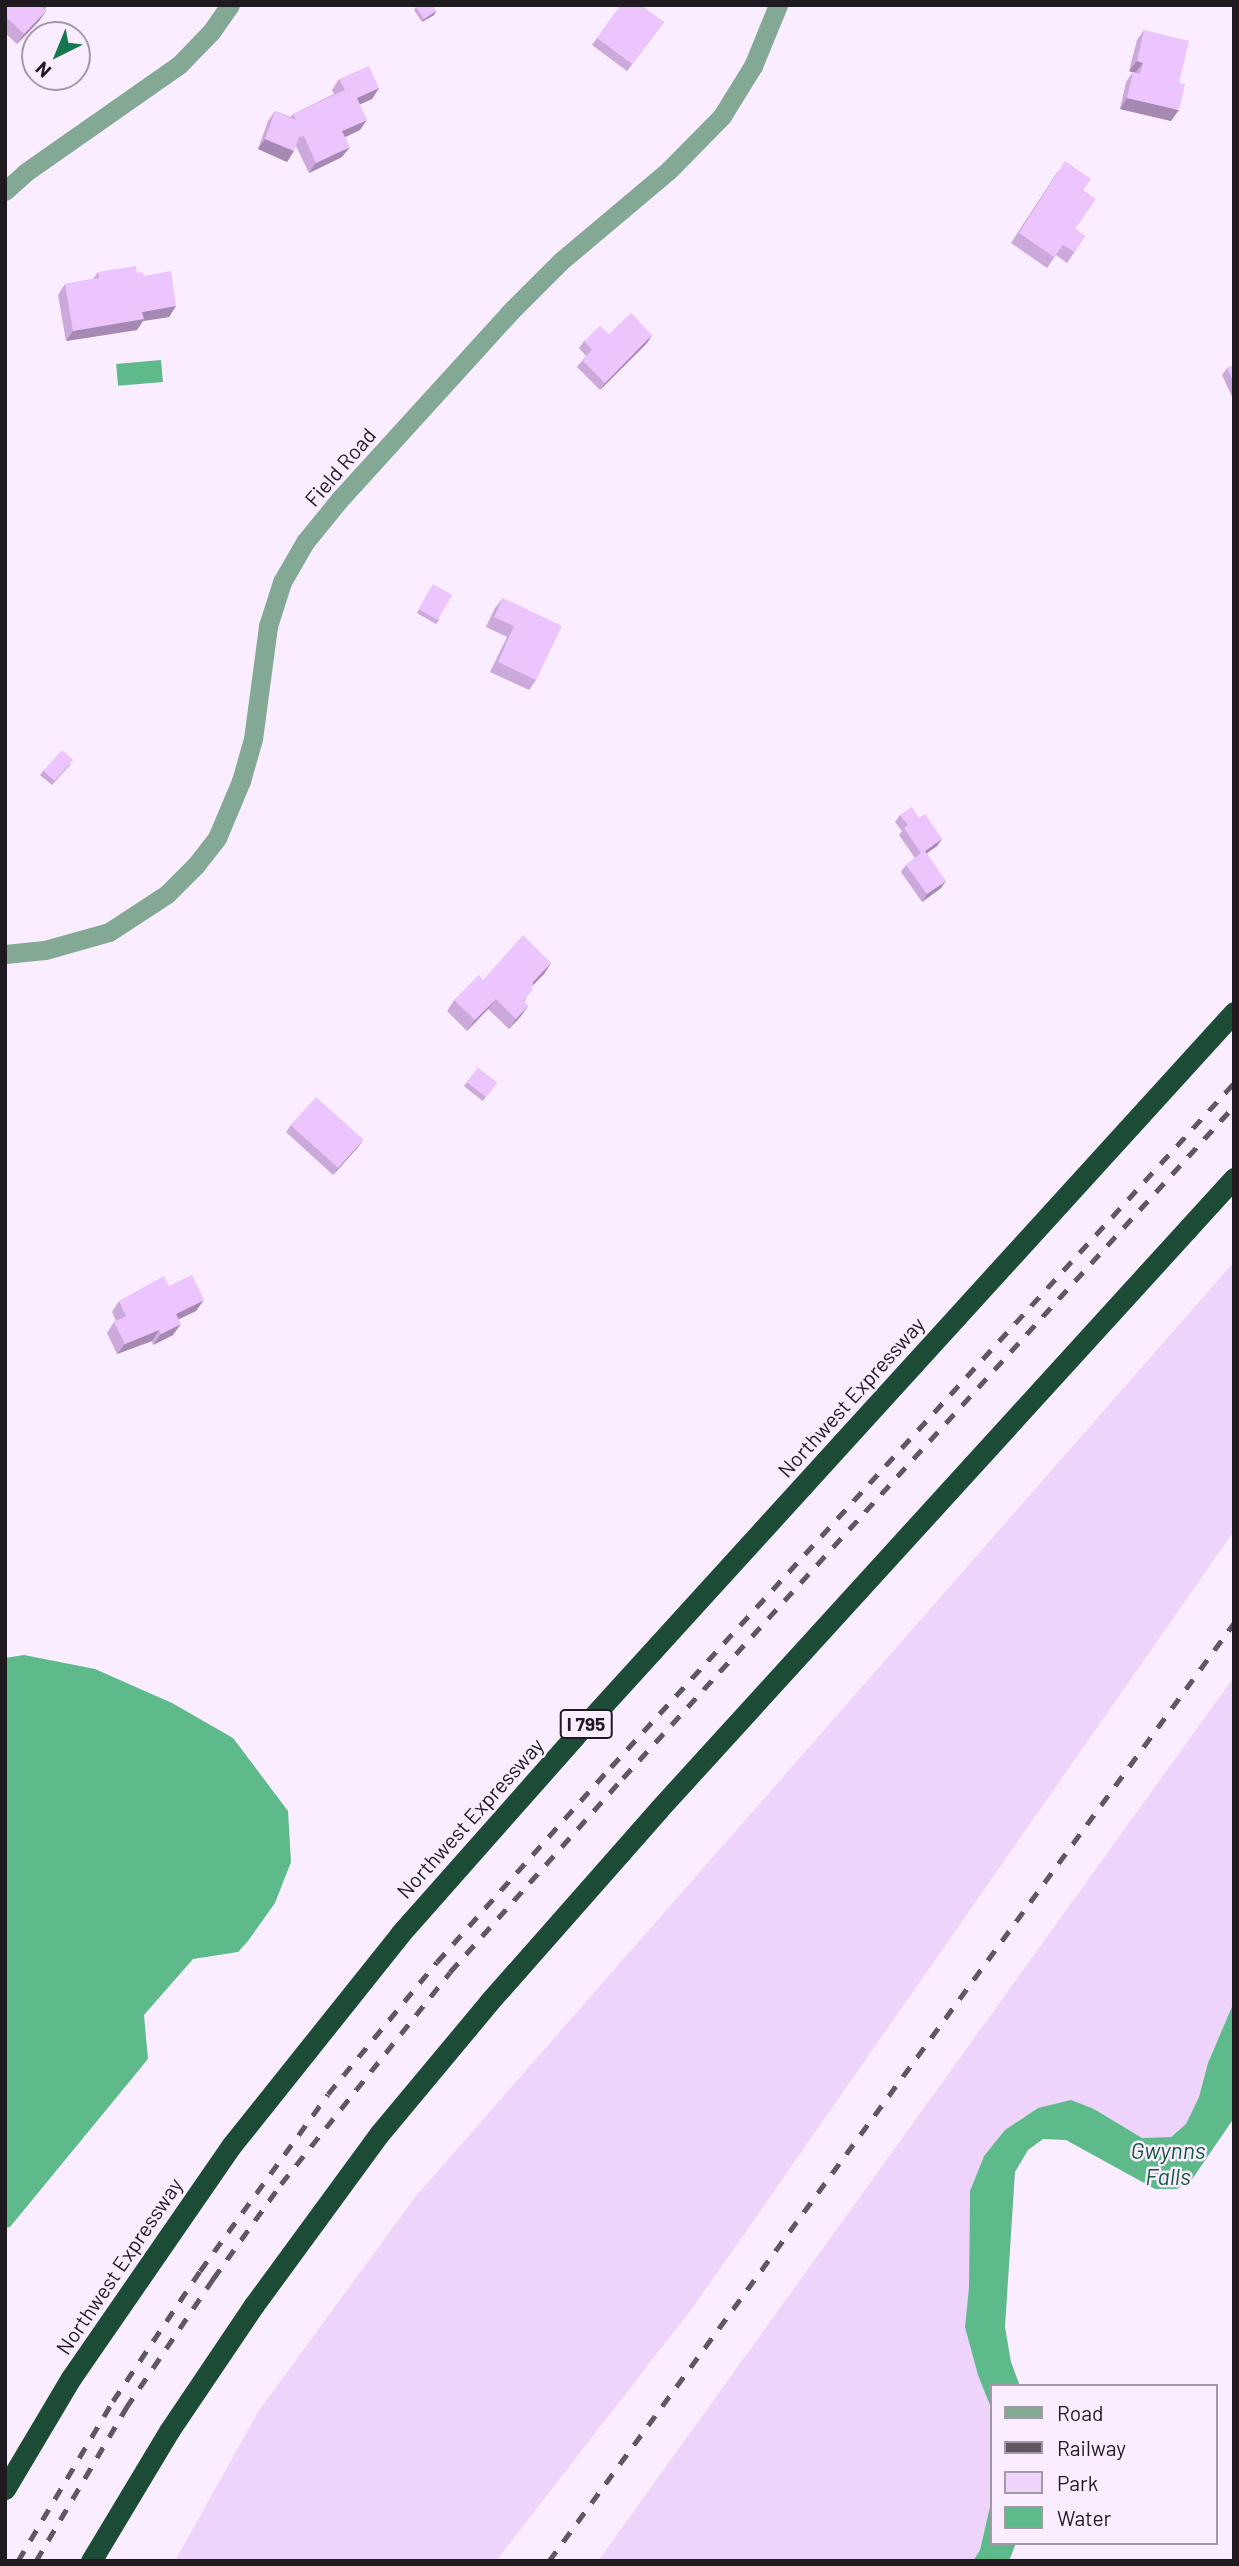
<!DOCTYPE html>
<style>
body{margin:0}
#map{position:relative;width:1239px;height:2566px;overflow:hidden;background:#f9edff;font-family:Barlow,sans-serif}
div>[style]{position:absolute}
.green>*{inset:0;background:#eed3fa}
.water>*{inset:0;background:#5eb98b;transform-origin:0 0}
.minor>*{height:19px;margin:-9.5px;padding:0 9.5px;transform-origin:9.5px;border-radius:9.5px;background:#83a893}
.motorway>*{height:21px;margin:-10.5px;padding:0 10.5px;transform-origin:10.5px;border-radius:10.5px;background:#1c4c35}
.rail>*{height:5px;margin-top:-2.5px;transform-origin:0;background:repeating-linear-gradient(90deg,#5e5861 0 12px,transparent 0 24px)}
.wall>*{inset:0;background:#cba9da;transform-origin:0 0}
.shaded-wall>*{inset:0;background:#a589b2}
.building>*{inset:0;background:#ecc4fe;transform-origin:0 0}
span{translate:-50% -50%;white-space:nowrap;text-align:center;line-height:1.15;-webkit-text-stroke:5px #f9edff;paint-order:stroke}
.shield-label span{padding:2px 5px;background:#f9edff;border:2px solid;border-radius:5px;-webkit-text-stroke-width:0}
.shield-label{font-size:19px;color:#1e1a20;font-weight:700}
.street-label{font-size:21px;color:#1e1a20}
.water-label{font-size:23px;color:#14593b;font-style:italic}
.frame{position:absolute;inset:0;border:7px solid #1e1a20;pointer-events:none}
.legend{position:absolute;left:990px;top:2384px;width:228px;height:161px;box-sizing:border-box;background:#f9edff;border:2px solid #a199a6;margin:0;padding:9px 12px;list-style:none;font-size:21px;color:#1e1a20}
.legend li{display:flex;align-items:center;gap:14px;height:35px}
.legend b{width:35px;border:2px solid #a199a6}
.north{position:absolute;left:21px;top:21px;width:70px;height:70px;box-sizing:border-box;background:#f9edff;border:2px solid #a199a6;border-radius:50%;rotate:223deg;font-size:19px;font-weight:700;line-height:28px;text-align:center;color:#1e1a20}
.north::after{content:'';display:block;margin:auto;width:24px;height:32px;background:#15774e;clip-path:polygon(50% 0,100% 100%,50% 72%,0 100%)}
</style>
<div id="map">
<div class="green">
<i style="clip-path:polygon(1234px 1262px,1234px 1531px,696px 2303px,496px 2561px,175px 2561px,258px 2412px,416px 2196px)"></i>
<i style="clip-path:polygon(1234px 1677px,1234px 2002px,1208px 2063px,1199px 2097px,1186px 2124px,1170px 2137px,1142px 2138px,1094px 2109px,1038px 2108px,1005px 2130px,984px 2156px,970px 2191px,969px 2287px,965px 2327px,992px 2410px,992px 2498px,980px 2550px,973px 2561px,598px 2561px)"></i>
</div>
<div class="water">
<i style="left:161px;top:360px;width:22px;height:45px;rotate:85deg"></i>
<i style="clip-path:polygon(24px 1655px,95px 1669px,172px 1703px,233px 1738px,288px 1811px,291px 1862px,275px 1903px,248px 1941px,238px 1952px,193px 1959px,144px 2015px,148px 2059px,10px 2227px,5px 2228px,5px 1658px)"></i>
<i style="clip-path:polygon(1234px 2002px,1234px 2118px,1193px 2178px,1177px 2189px,1155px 2189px,1066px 2140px,1043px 2139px,1028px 2150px,1015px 2172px,1005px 2327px,1011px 2362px,1020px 2386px,992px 2386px,992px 2410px,978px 2375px,965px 2327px,969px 2287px,970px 2191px,984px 2156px,1005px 2130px,1038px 2108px,1071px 2100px,1094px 2109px,1142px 2138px,1171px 2137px,1186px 2124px,1199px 2097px,1208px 2063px)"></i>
<i style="clip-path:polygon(992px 2498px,992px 2543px,1016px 2543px,1009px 2561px,973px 2561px,980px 2550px)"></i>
</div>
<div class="minor">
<i style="left:5px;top:191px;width:28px;rotate:-42deg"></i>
<i style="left:26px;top:172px;width:187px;rotate:-35deg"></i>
<i style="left:179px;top:65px;width:46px;rotate:-45.9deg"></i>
<i style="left:211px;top:32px;width:33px;rotate:-55deg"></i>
<i style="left:5px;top:954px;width:40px;rotate:-5.7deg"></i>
<i style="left:45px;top:950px;width:66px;rotate:-15.7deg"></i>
<i style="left:109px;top:932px;width:69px;rotate:-33.2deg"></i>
<i style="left:167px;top:894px;width:41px;rotate:-45deg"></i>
<i style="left:196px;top:865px;width:34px;rotate:-52deg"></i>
<i style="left:217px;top:838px;width:62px;rotate:-67.2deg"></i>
<i style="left:241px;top:781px;width:44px;rotate:-74.1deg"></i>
<i style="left:253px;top:739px;width:114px;rotate:-82.4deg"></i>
<i style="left:268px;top:626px;width:46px;rotate:-72.3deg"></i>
<i style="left:282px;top:582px;width:46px;rotate:-60.1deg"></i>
<i style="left:305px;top:542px;width:55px;rotate:-50.9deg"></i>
<i style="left:340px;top:499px;width:251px;rotate:-47.7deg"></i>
<i style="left:509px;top:313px;width:74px;rotate:-45deg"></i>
<i style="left:561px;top:261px;width:141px;rotate:-40.1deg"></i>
<i style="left:669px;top:170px;width:76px;rotate:-45.5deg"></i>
<i style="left:722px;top:116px;width:59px;rotate:-58.2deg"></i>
<i style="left:753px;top:66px;width:66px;rotate:-67.7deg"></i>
</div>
<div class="motorway">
<i style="left:5px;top:2489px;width:129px;rotate:-59.3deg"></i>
<i style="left:71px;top:2378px;width:282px;rotate:-55.4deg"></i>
<i style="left:231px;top:2146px;width:271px;rotate:-51.4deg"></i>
<i style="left:400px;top:1934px;width:264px;rotate:-48.5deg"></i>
<i style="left:575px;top:1736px;width:979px;rotate:-47.69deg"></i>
<i style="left:91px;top:2561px;width:152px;rotate:-59deg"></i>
<i style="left:169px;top:2431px;width:152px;rotate:-56deg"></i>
<i style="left:254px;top:2305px;width:213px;rotate:-53.8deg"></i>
<i style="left:380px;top:2133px;width:170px;rotate:-50.2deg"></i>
<i style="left:489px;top:2002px;width:257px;rotate:-48.6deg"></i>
<i style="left:659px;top:1809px;width:854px;rotate:-47.66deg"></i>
</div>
<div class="rail">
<i style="left:18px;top:2561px;width:186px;rotate:-59.3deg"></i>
<i style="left:113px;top:2401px;width:156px;rotate:-56.2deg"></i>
<i style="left:200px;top:2271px;width:218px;rotate:-54.1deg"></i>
<i style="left:328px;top:2094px;width:171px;rotate:-50.5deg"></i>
<i style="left:437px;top:1962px;width:261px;rotate:-48.3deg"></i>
<i style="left:611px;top:1767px;width:925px;rotate:-47.67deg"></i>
<i style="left:36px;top:2561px;width:178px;rotate:-59.5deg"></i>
<i style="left:126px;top:2408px;width:156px;rotate:-56deg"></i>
<i style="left:213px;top:2279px;width:117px;rotate:-54.4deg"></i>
<i style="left:281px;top:2184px;width:271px;rotate:-51.4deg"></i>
<i style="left:450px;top:1972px;width:260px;rotate:-48.3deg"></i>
<i style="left:623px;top:1778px;width:908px;rotate:-47.72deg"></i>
<i style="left:549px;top:2561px;width:1161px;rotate:-53.86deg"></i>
</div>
<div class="wall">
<i style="clip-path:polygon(5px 5px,48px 5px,45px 9px,46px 11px,39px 21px,17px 44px,5px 33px)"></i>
<i style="clip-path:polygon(621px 5px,664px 22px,627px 71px,592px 45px)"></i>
<i style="clip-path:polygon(416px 7px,436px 11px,434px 15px,422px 22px,414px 10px)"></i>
<i style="clip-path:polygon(1144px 30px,1179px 83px,1171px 121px,1120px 109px,1126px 82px,1133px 72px,1129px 71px,1137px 40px)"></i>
<i style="clip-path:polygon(339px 79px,379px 88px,372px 99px,360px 104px,360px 130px,345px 137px,342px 157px,309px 173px,296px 146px,287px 162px,258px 149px,268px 121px,275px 111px,291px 117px,293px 114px,334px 94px,332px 90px)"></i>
<i style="clip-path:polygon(1058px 171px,1083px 190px,1075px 229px,1085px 236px,1067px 263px,1056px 255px,1047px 268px,1011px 243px)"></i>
<i style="clip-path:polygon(98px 272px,137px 273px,144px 276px,176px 306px,169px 317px,143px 321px,137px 330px,66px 341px,58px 295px,65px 284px,93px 279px)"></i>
<i style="clip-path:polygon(609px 334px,652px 335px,647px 343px,600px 390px,577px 367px,586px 356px,579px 348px,584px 341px)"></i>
<i style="clip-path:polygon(1234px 365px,1234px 401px,1222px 375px,1227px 368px)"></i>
<i style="clip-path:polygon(431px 588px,439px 620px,436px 624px,417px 613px)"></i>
<i style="clip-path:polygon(503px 598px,536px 680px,529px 690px,490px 672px,507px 637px,486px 627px,495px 608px)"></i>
<i style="clip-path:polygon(71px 764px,52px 785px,40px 775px,43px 771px)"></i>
<i style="clip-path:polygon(900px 815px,919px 818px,942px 839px,937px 846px,927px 853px,941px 888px,922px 902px,901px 872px,906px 865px,915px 858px,899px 835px,902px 831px,895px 822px)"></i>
<i style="clip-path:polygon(551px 963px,544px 974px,533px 985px,524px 1002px,528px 1006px,521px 1016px,509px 1029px,488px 1009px,467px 1031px,447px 1011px,454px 1000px,483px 980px)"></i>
<i style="left:478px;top:1068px;width:24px;height:23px;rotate:38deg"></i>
<i style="clip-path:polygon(291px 1125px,363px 1140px,358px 1147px,333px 1175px,286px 1132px)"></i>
<i style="clip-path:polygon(169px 1286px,196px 1311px,179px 1319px,173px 1335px,153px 1345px,152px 1341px,117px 1354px,107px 1333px,114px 1322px,116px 1321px,112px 1312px,119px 1301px)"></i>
</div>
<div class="shaded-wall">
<i style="clip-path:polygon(46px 11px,39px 21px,17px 44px,24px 34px)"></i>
<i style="clip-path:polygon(436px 11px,434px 15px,422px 22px,424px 19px)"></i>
<i style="clip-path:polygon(1137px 61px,1143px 63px,1135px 73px,1129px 71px)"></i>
<i style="clip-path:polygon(379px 88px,372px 99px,350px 109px,357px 98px)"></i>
<i style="clip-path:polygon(1127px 98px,1179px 110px,1171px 121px,1120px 109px)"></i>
<i style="clip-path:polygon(367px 120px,360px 130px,335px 142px,342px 131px)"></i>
<i style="clip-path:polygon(265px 139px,294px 151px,287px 162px,258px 149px)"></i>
<i style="clip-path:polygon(350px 147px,342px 157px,309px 173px,316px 163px)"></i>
<i style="clip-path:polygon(176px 306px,169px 317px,143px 321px,137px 330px,66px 341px,73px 331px,142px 312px)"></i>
<i style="clip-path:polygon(652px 335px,647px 343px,600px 390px,605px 383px)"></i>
<i style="clip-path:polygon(942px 839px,937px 846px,920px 858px,925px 851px)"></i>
<i style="clip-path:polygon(946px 881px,941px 888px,922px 902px,927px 894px)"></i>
<i style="clip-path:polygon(551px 963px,544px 974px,525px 993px,533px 982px)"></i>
<i style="clip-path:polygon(496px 999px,488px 1009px,467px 1031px,475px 1020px)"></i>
<i style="clip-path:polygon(528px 1006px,521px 1016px,509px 1029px,516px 1019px)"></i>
<i style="clip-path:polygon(363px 1140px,358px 1147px,333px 1175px,338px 1168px)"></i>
<i style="clip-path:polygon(204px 1300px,196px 1311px,169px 1324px,176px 1314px)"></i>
<i style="clip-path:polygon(181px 1324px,173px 1335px,153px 1345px,161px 1334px)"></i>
<i style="clip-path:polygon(159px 1330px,152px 1341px,117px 1354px,125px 1344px)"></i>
</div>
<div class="building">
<i style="clip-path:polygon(5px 5px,46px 5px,43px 8px,46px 11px,24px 34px,5px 16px)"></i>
<i style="clip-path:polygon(418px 5px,432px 5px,436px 11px,424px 19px,416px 7px)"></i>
<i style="clip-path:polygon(621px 5px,641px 5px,664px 22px,632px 64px,597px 38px)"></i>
<i style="clip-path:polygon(1144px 30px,1189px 41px,1179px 83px,1185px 84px,1179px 110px,1127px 98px,1133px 72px,1140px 74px,1143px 63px,1137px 61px)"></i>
<i style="clip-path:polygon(369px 66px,379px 88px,357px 98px,367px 120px,342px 131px,350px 147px,316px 163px,304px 136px,299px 137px,294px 151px,265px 139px,275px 111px,296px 120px,293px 114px,345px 90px,339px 79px)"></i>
<i style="clip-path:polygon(1065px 161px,1091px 179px,1083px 190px,1096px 199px,1075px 229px,1085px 236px,1074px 252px,1063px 245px,1054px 257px,1019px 233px)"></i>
<i style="clip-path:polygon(136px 266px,137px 273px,143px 272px,144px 276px,171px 271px,176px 306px,142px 312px,144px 319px,73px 331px,65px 284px,99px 278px,98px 272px)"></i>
<i style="clip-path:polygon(631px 313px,652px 335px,605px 383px,582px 360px,592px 350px,584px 341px,600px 326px,609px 334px)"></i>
<i style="clip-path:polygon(1234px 365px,1234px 383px,1227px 368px)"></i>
<i style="left:433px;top:584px;width:22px;height:29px;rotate:30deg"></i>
<i style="clip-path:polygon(503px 598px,562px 626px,536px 680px,498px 662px,514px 626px,494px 617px)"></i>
<i style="left:62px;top:750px;width:15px;height:28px;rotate:42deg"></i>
<i style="clip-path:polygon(912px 807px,919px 818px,925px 814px,942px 839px,925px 851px,946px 881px,927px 894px,906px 865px,921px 853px,904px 828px,908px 825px,900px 815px)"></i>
<i style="clip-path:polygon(523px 935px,551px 963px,533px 982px,532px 991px,523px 1001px,528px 1006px,516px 1019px,496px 999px,475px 1020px,454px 1000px,479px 975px,483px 980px)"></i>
<i style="left:478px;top:1068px;width:24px;height:18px;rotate:38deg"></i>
<i style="left:316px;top:1097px;width:64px;height:38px;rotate:42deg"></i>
<i style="clip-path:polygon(192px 1275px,204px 1300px,176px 1314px,181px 1324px,161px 1334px,159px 1330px,125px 1344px,114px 1322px,126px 1316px,119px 1301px,164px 1276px,169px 1286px)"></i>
</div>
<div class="shield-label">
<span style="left:586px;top:1724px">I 795</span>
</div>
<div class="street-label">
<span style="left:340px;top:467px;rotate:-49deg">Field Road</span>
<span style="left:851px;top:1397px;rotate:-48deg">Northwest Expressway</span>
<span style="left:470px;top:1818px;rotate:-48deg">Northwest Expressway</span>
<span style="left:119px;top:2266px;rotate:-56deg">Northwest Expressway</span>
</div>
<div class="water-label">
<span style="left:1168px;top:2163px">Gwynns<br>Falls</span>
</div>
<div class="frame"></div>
<ul class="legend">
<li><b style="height:9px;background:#83a893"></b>Road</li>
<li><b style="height:9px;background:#5e5861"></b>Railway</li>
<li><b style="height:19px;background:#eed3fa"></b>Park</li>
<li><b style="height:19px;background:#5eb98b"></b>Water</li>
</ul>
<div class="north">N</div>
</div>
